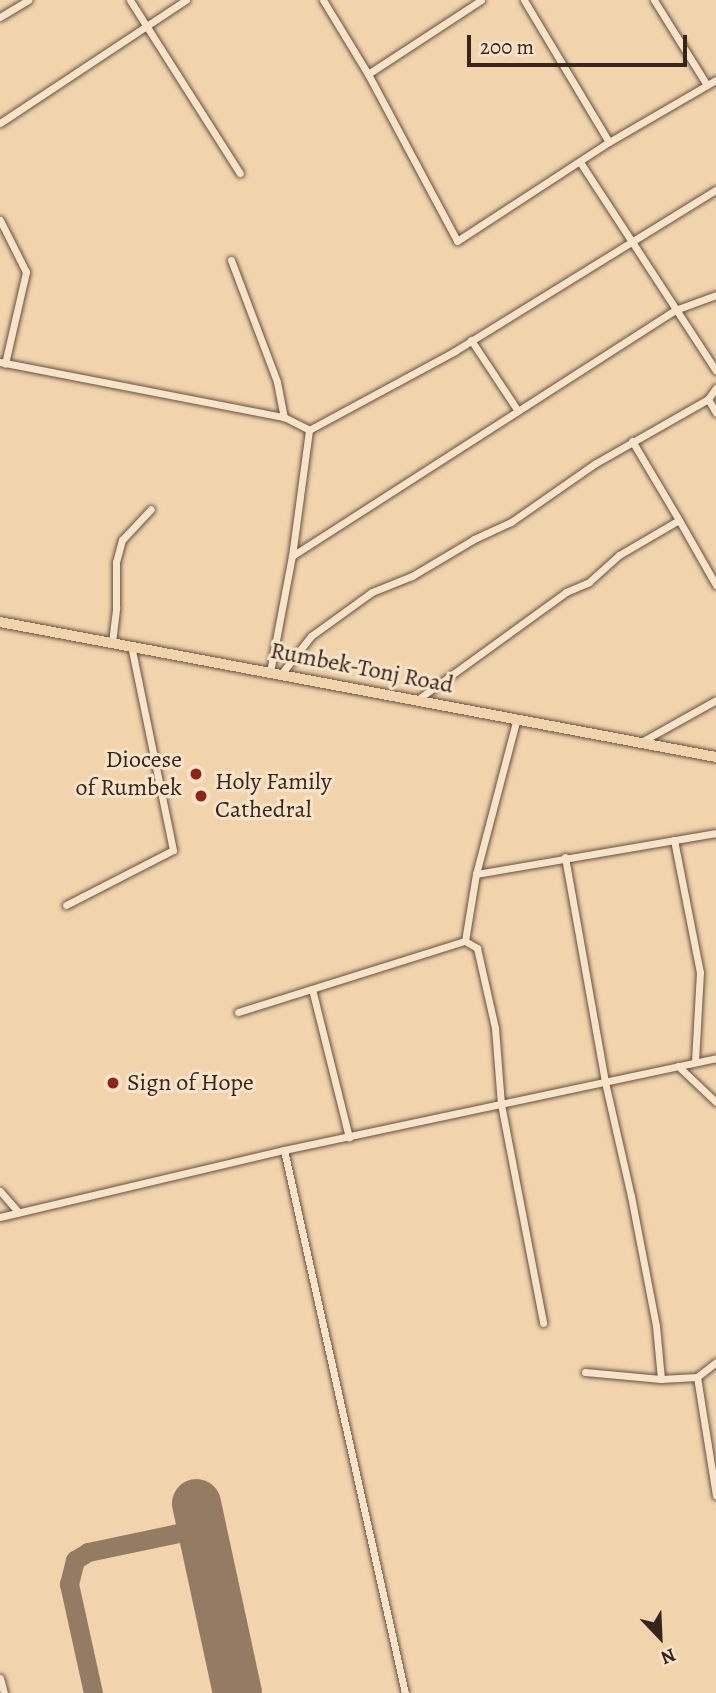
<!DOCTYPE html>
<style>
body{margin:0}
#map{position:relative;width:716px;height:1693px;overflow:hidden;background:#f1d4ac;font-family:Alegreya,serif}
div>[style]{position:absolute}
.taxiway>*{height:19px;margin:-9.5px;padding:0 9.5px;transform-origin:9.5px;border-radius:9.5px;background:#947c64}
.runway>*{height:49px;margin:-24.5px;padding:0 24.5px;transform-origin:24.5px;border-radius:24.5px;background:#947c64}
.roads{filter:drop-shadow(0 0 2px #665041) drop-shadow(0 0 2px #665041)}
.minor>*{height:7px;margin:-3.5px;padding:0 3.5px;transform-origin:3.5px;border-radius:3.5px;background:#f6e3c9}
.primary>*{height:10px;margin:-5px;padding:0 5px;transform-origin:5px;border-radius:5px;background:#f1d4ac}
.dots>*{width:19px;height:19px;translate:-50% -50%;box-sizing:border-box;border:4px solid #f6e3c9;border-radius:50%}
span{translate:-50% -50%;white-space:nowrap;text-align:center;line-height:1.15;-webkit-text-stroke:6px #f6e3c9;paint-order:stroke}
.street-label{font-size:24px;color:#37241d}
.poi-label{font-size:24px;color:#37241d}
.right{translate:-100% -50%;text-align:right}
.left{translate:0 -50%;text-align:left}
.north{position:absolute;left:625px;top:1602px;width:70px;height:70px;-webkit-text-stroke:5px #f6e3c9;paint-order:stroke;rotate:157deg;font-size:19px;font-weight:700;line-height:28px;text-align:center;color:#37241d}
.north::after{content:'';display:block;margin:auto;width:24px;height:32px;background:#37241d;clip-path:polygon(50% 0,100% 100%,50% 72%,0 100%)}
.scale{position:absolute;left:467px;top:35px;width:220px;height:32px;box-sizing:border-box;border:4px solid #37241d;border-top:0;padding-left:9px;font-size:21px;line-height:24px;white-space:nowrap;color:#37241d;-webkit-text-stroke:5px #f6e3c9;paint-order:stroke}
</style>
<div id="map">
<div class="taxiway">
<i style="left:93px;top:1693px;width:112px;rotate:-102.4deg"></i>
<i style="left:69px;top:1584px;width:25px;rotate:-76deg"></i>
<i style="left:75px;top:1560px;width:15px;rotate:-32deg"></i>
<i style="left:88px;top:1552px;width:116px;rotate:-11.9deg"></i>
</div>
<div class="runway">
<i style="left:196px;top:1503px;width:194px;rotate:77.8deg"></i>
</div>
<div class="roads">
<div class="minor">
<i style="left:130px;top:0;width:205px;rotate:57.6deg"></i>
<i style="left:323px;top:0;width:87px;rotate:58.7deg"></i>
<i style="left:368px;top:74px;width:189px;rotate:61.9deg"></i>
<i style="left:457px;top:241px;width:181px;rotate:-33.1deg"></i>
<i style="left:609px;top:142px;width:124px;rotate:-30.1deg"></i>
<i style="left:524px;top:0;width:165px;rotate:59.1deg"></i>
<i style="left:654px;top:0;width:100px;rotate:58.1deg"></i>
<i style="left:0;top:17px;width:33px;rotate:-31deg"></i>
<i style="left:368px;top:74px;width:135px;rotate:-33.2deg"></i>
<i style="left:0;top:123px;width:223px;rotate:-33.5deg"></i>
<i style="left:580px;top:162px;width:249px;rotate:56.9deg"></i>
<i style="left:0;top:220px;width:58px;rotate:63.4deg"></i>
<i style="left:26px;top:272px;width:94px;rotate:102.9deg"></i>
<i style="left:231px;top:260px;width:130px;rotate:69.3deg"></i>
<i style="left:277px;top:382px;width:36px;rotate:79deg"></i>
<i style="left:471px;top:340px;width:85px;rotate:56.5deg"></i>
<i style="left:0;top:362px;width:289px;rotate:11deg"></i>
<i style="left:284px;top:417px;width:28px;rotate:27deg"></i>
<i style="left:309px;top:430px;width:166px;rotate:-28.4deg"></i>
<i style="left:455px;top:351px;width:307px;rotate:-31.7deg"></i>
<i style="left:708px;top:399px;width:16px;rotate:60deg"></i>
<i style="left:679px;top:520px;width:75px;rotate:60.4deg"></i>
<i style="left:292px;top:556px;width:127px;rotate:-82.3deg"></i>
<i style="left:112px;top:642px;width:35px;rotate:-83deg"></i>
<i style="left:116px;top:607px;width:45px;rotate:-90deg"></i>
<i style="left:116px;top:562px;width:23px;rotate:-75deg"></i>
<i style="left:122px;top:540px;width:42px;rotate:-46.9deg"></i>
<i style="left:270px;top:672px;width:118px;rotate:-79.3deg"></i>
<i style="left:292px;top:556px;width:455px;rotate:-32.7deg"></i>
<i style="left:675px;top:310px;width:44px;rotate:-20.1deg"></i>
<i style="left:282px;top:673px;width:47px;rotate:-51.9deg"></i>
<i style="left:311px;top:636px;width:75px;rotate:-35.8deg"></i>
<i style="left:372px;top:592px;width:43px;rotate:-21.8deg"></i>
<i style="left:412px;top:576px;width:72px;rotate:-30.8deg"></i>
<i style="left:474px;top:539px;width:41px;rotate:-24.7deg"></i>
<i style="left:511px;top:522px;width:103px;rotate:-34.8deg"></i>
<i style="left:596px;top:463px;width:129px;rotate:-29.7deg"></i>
<i style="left:708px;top:399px;width:14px;rotate:-54deg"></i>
<i style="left:417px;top:700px;width:184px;rotate:-35.9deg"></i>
<i style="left:566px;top:592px;width:25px;rotate:-23deg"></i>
<i style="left:589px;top:582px;width:40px;rotate:-42deg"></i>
<i style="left:619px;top:555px;width:69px;rotate:-30.3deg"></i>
<i style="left:679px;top:520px;width:92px;rotate:-120.7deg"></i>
<i style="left:641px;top:742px;width:86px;rotate:-29.2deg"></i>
<i style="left:674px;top:840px;width:135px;rotate:78.9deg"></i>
<i style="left:700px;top:972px;width:90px;rotate:93.2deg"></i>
<i style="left:565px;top:857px;width:229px;rotate:79.9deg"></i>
<i style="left:605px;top:1082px;width:117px;rotate:77.2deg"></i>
<i style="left:631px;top:1196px;width:132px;rotate:79.1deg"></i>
<i style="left:656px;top:1326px;width:53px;rotate:84.6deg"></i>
<i style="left:476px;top:874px;width:243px;rotate:-9.7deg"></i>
<i style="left:66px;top:905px;width:120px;rotate:-27.2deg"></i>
<i style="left:173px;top:850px;width:208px;rotate:-101.6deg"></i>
<i style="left:465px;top:941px;width:14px;rotate:30deg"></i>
<i style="left:477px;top:948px;width:82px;rotate:77.3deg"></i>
<i style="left:495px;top:1028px;width:76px;rotate:85.5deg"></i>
<i style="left:501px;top:1104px;width:223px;rotate:79.1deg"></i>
<i style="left:312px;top:989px;width:153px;rotate:76deg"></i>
<i style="left:238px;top:1012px;width:238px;rotate:-17.4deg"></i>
<i style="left:465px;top:941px;width:68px;rotate:-80.7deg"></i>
<i style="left:476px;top:874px;width:161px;rotate:-75.3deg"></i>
<i style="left:678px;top:1066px;width:52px;rotate:43.5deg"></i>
<i style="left:284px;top:1150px;width:556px;rotate:77.44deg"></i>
<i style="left:0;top:1191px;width:28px;rotate:49deg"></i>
<i style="left:0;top:1217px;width:292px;rotate:-13.3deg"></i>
<i style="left:284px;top:1150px;width:442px;rotate:-12deg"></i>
<i style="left:585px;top:1372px;width:76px;rotate:5.3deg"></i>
<i style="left:661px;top:1379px;width:36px;rotate:-3deg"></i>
<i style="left:697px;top:1377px;width:120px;rotate:80.9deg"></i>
<i style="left:697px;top:1377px;width:24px;rotate:-38deg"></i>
<i style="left:0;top:1678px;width:16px;rotate:75deg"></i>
</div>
<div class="primary">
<i style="left:0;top:622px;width:729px;rotate:10.68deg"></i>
</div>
</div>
<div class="dots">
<i style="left:196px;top:774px;background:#8f2418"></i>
<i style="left:201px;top:796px;background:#8f2418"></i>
<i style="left:113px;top:1083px;background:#8f2418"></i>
</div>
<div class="street-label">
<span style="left:362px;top:668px;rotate:11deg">Rumbek-Tonj Road</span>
</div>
<div class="poi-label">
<span class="right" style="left:182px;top:774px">Diocese<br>of Rumbek</span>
<span class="left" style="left:215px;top:796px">Holy Family<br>Cathedral</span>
<span class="left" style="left:127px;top:1083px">Sign of Hope</span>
</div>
<div class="north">N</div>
<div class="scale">200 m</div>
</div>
